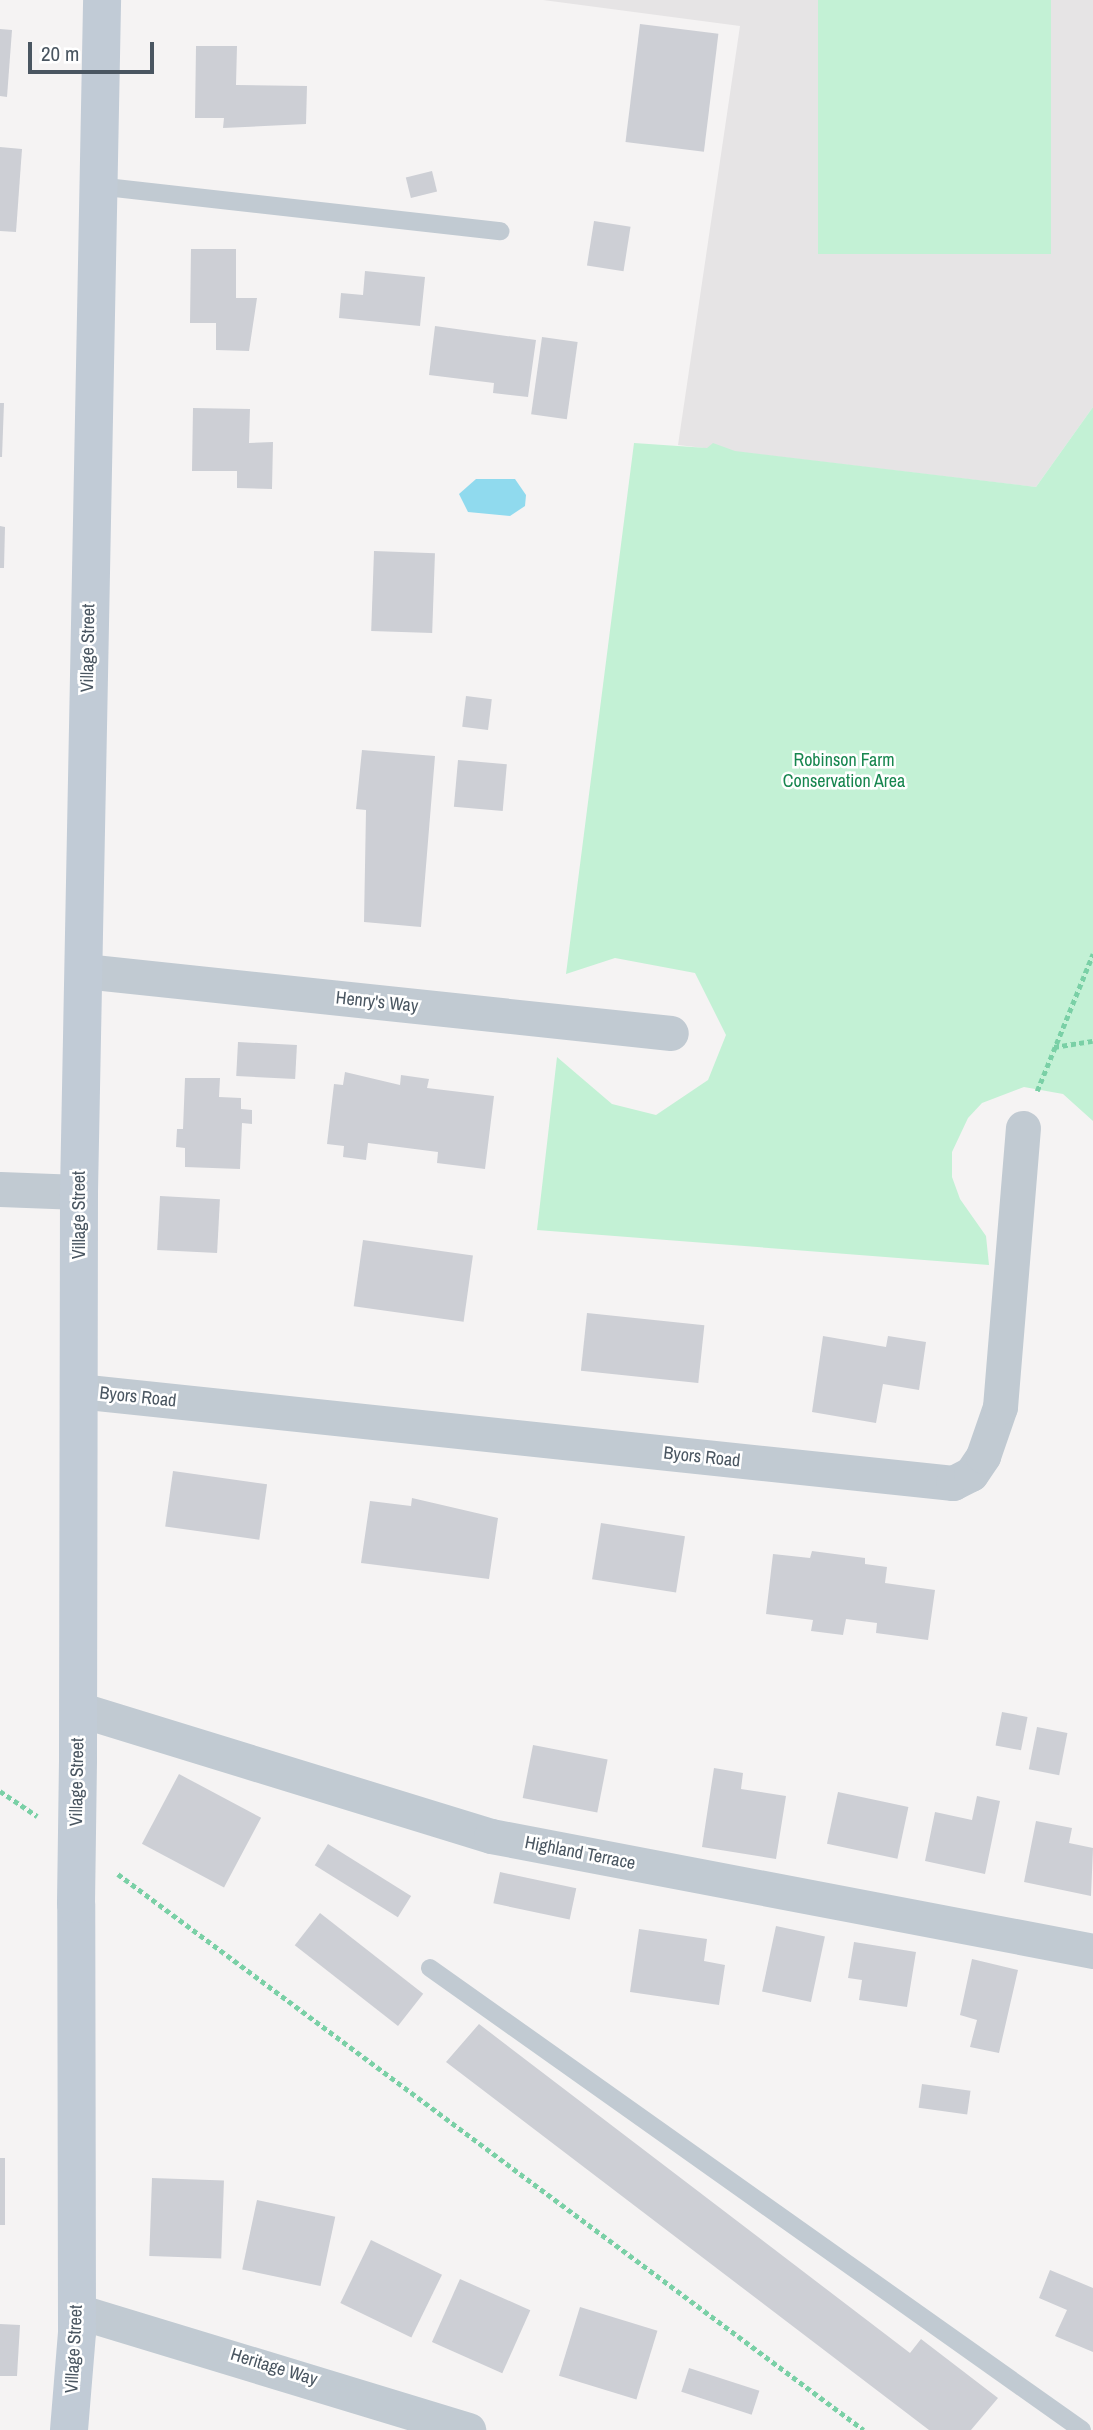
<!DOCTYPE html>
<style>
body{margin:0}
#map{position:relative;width:1093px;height:2430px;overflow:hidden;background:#f5f3f3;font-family:"Archivo Narrow",sans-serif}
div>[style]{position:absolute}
.education>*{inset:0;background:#e6e4e5}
.green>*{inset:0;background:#c3f1d5;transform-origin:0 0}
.water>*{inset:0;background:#90daee}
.building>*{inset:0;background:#cdcfd5;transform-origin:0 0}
.path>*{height:4.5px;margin-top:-2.25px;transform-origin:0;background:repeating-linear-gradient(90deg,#7ad0a6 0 5px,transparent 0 8.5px)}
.service>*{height:18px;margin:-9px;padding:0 9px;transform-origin:9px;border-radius:9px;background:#c1cad2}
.minor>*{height:35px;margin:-17.5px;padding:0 17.5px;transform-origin:17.5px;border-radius:17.5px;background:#c1cad2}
.secondary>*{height:38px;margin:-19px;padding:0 19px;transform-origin:19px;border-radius:19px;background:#c1cbd6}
.secondary-bridge>*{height:38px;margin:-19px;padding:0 19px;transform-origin:19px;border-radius:19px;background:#c1cbd6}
span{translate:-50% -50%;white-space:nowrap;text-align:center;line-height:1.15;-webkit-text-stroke:5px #fff;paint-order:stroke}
.street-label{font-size:18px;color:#4a5661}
.park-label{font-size:18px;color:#17864f}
.scale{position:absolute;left:28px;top:42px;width:126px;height:32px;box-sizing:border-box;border:4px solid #4a5661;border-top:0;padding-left:9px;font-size:21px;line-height:24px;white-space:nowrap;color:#4a5661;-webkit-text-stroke:5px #fff;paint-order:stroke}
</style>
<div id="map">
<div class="education">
<i style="clip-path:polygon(543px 0,1093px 0,1093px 407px,1036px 487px,678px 445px,740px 26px)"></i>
</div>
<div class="green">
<i style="left:818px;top:0;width:233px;height:254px"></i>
<i style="clip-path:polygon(1093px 407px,1093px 1121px,1063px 1094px,1024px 1087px,982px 1103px,968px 1118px,952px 1152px,952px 1177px,960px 1199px,986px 1236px,989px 1265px,537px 1230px,557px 1057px,612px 1104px,656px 1115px,708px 1080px,726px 1035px,695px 973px,615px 958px,566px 974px,634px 443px,707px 448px,713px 443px,735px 451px,1036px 487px)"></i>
</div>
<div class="water">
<i style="clip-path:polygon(476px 479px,515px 479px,526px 495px,525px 506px,510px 516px,468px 512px,459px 494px)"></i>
</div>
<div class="building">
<i style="left:640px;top:24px;width:79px;height:119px;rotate:7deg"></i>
<i style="clip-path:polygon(0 29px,12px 30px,7px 97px,0 96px)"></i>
<i style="clip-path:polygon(196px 46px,237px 46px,236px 85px,307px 86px,306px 124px,223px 128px,224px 118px,195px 118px)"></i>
<i style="clip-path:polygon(0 147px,22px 149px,16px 232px,0 231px)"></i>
<i style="left:432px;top:171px;width:21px;height:27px;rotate:76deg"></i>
<i style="left:594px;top:221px;width:37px;height:45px;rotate:9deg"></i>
<i style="clip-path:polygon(191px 249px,236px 249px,236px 298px,257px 298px,249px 351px,216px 350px,216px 323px,190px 323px)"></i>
<i style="clip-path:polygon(365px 271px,425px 277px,420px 326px,339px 318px,341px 293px,363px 295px)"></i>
<i style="clip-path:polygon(435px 326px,536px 340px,528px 397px,493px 393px,494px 383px,429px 375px)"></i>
<i style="left:542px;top:337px;width:36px;height:78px;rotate:8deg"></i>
<i style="clip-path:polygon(0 403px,4px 403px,2px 457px,0 457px)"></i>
<i style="clip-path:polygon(193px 408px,250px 409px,249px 443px,273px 442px,272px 489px,237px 488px,237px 471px,192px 471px)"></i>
<i style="clip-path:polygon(0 526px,5px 527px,4px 568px,0 568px)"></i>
<i style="left:374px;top:551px;width:61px;height:80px;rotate:2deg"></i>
<i style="left:466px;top:696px;width:26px;height:31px;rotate:7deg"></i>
<i style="clip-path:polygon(362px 750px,435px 756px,421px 927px,364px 922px,366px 810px,356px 809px)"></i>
<i style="left:458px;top:760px;width:49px;height:47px;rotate:5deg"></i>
<i style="left:238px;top:1042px;width:59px;height:34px;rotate:3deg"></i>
<i style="clip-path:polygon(345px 1072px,400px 1085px,401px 1075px,429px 1079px,427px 1088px,494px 1096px,485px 1169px,437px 1163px,438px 1152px,368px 1143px,366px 1160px,343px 1157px,344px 1146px,327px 1144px,334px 1084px,343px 1085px)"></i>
<i style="clip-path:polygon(185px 1078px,220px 1078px,219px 1097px,241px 1098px,241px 1109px,252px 1110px,252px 1124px,242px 1123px,240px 1169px,185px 1167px,185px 1148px,176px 1147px,177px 1129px,183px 1129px)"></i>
<i style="left:160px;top:1196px;width:60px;height:54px;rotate:3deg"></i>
<i style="left:363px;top:1240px;width:111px;height:67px;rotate:8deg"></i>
<i style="left:587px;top:1313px;width:118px;height:58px;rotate:6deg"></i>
<i style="clip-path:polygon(823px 1336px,886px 1347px,888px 1336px,926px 1342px,919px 1390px,883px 1384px,876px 1423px,812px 1412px)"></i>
<i style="left:173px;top:1471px;width:95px;height:56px;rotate:8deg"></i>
<i style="clip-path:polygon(412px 1498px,498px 1518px,489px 1579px,361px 1563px,370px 1501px,411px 1506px)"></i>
<i style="left:601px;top:1523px;width:85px;height:57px;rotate:9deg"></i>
<i style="clip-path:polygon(812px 1551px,865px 1558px,865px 1564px,887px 1567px,885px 1583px,935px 1590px,928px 1640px,876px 1633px,877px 1623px,846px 1619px,843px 1635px,811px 1631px,813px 1620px,766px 1614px,773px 1554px,810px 1558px)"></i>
<i style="left:1002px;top:1712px;width:26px;height:34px;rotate:11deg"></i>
<i style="left:1037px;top:1727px;width:31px;height:43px;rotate:11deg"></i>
<i style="left:533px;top:1745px;width:76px;height:54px;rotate:11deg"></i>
<i style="clip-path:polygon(714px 1768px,743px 1773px,741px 1789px,786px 1796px,776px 1859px,702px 1847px)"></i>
<i style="left:179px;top:1774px;width:93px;height:79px;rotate:28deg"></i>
<i style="left:838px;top:1792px;width:72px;height:53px;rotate:12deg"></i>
<i style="clip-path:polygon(977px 1796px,1000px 1801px,985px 1874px,925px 1861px,935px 1812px,972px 1820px)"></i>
<i style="clip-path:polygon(1036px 1821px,1072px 1828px,1069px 1843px,1093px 1848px,1091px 1896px,1024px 1882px)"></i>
<i style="left:328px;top:1844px;width:98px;height:25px;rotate:32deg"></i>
<i style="left:500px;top:1872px;width:78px;height:32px;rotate:12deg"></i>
<i style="left:320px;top:1913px;width:131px;height:41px;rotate:38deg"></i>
<i style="left:776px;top:1926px;width:50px;height:67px;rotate:12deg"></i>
<i style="clip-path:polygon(639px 1929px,707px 1939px,704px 1961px,725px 1965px,719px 2005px,630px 1992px)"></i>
<i style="clip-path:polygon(854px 1942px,916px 1952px,907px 2007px,859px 2000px,862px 1980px,848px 1978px)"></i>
<i style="clip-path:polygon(972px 1959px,1018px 1970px,999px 2053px,970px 2047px,977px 2020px,960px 2015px)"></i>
<i style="clip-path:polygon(479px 2024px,910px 2353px,921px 2339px,998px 2398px,971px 2430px,929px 2430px,446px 2062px)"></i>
<i style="left:922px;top:2084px;width:49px;height:24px;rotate:8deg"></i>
<i style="left:0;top:2158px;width:5px;height:67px"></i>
<i style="left:152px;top:2178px;width:72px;height:78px;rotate:2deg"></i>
<i style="left:257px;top:2200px;width:80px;height:71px;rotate:12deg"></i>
<i style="left:371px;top:2240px;width:79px;height:70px;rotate:26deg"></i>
<i style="clip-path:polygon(1050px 2270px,1093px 2288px,1093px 2352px,1055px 2336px,1067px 2310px,1039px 2298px)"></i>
<i style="left:460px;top:2279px;width:77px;height:69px;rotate:24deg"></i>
<i style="left:580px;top:2307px;width:81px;height:72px;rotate:17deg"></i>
<i style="clip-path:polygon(0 2324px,20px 2325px,17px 2376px,0 2376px)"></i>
<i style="left:689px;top:2368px;width:74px;height:25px;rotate:18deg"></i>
</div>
<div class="path">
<i style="left:1054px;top:1047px;width:39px;rotate:-9deg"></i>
<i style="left:1037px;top:1091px;width:148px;rotate:-67.8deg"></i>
<i style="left:0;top:1791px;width:45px;rotate:34deg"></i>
<i style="left:118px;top:1874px;width:930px;rotate:36.7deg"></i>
</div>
<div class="service">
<i style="left:97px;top:186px;width:406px;rotate:6.4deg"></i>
<i style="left:430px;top:1968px;width:799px;rotate:35.32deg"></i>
</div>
<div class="minor">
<i style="left:84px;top:971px;width:590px;rotate:6.03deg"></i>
<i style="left:0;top:1189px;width:79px;rotate:2.2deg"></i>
<i style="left:78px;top:1391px;width:880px;rotate:6deg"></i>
<i style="left:953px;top:1483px;width:20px;rotate:-27deg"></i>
<i style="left:971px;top:1474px;width:22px;rotate:-56deg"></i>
<i style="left:983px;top:1456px;width:52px;rotate:-70.9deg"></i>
<i style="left:1000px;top:1407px;width:280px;rotate:-85.3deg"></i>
<i style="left:78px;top:1709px;width:432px;rotate:17.1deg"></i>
<i style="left:491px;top:1836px;width:613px;rotate:10.81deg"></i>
<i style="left:77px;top:2311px;width:409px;rotate:16.9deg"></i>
</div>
<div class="secondary">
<i style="left:78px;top:1760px;width:568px;rotate:-89.9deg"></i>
<i style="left:79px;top:1192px;width:1192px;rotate:-88.89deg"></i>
<i style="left:69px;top:2430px;width:98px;rotate:-85.3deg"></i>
<i style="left:77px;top:2332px;width:428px;rotate:-90.1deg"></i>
</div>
<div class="secondary-bridge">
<i style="left:76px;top:1904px;width:144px;rotate:-89.2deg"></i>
</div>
<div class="street-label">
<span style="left:88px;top:648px;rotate:-89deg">Village Street</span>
<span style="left:377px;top:1002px;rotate:6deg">Henry's Way</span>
<span style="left:79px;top:1215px;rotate:-90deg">Village Street</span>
<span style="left:138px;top:1397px;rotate:6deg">Byors Road</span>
<span style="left:702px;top:1457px;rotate:6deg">Byors Road</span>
<span style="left:77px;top:1782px;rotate:-89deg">Village Street</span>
<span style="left:580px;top:1853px;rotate:11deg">Highland Terrace</span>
<span style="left:74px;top:2349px;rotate:-87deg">Village Street</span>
<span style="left:274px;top:2367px;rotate:17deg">Heritage Way</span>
</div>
<div class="park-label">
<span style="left:844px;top:771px">Robinson Farm<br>Conservation Area</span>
</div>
<div class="scale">20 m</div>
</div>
